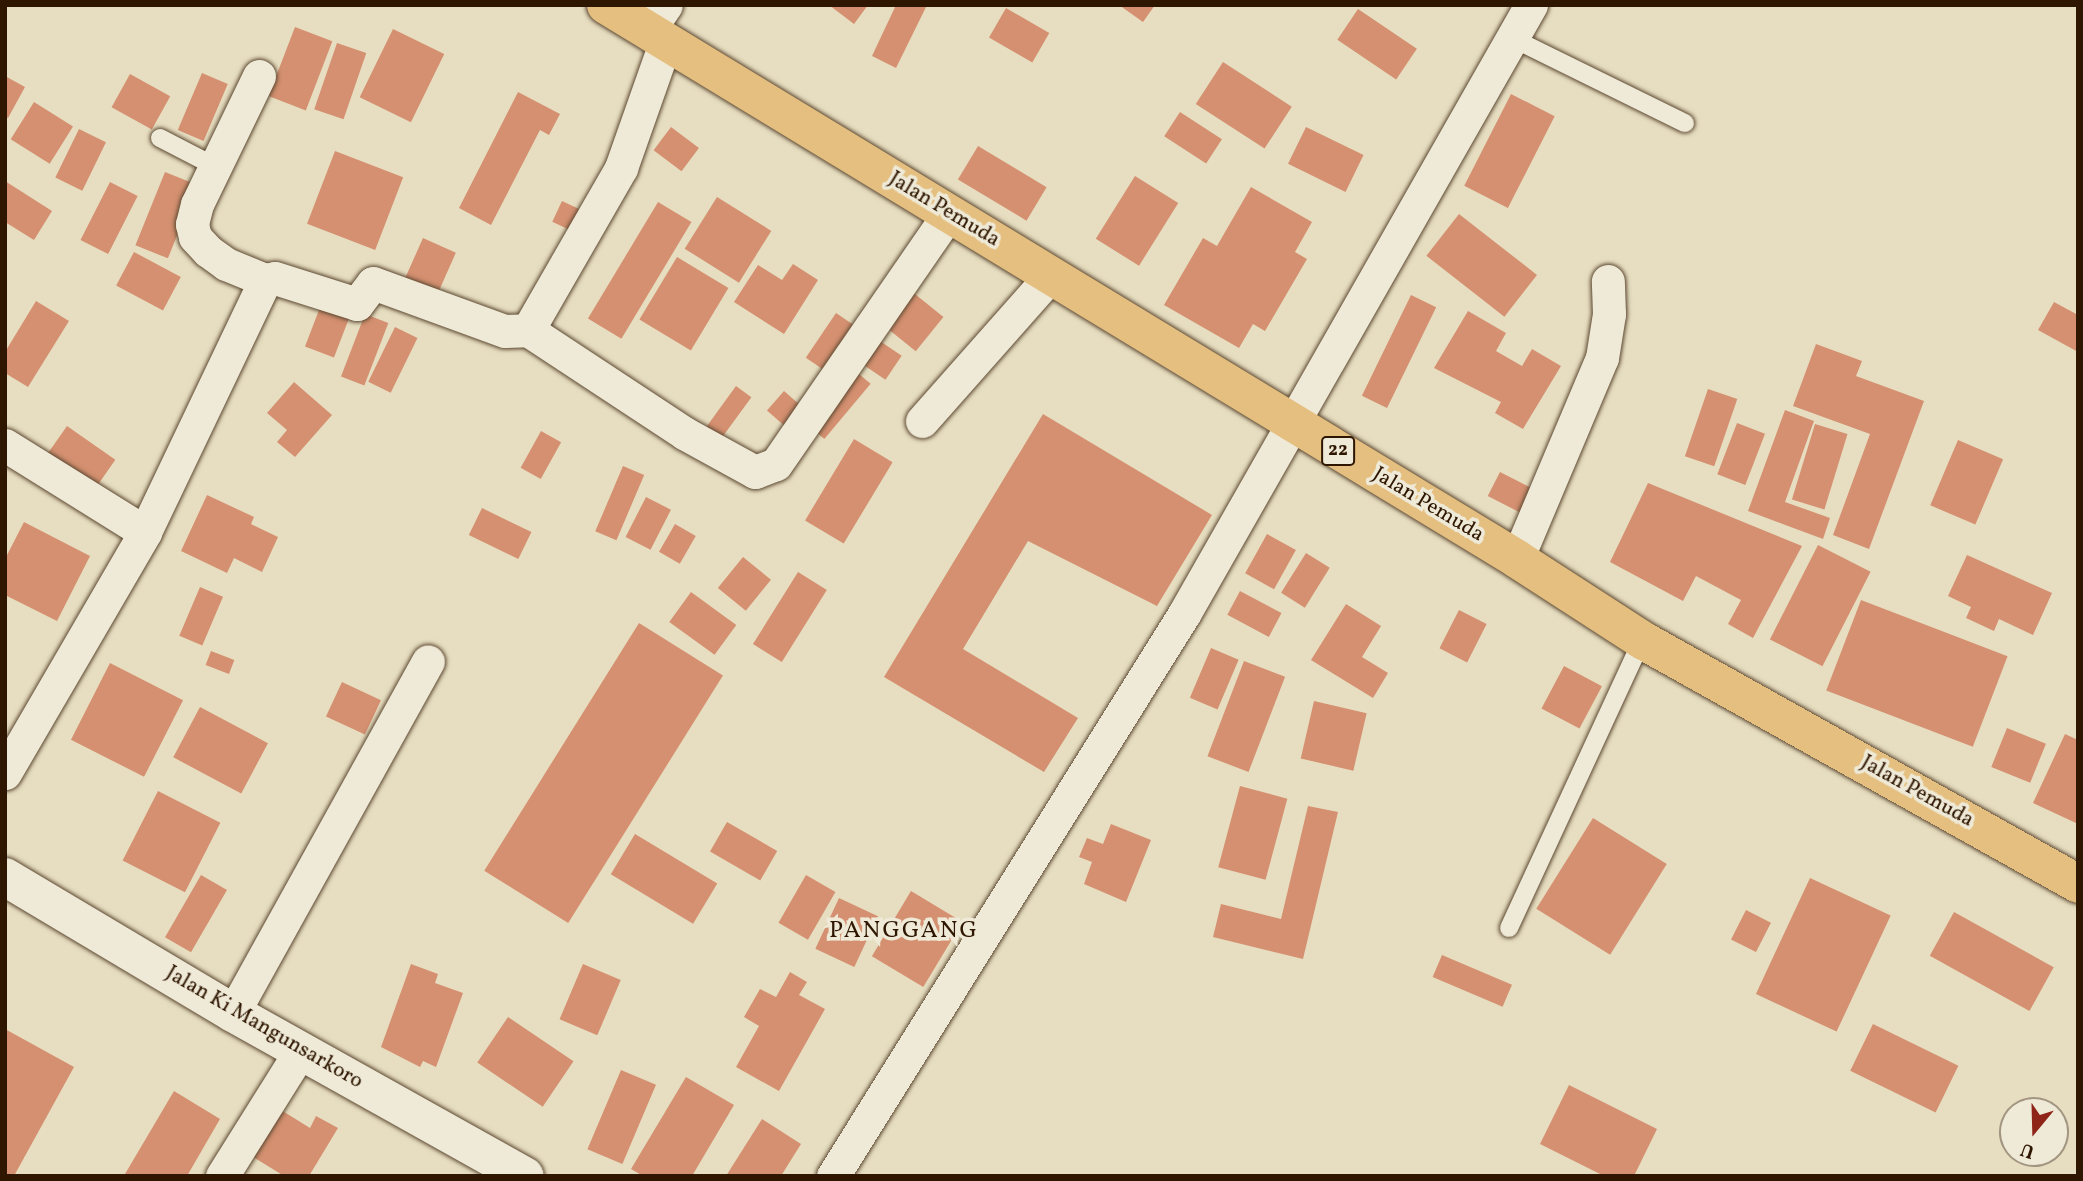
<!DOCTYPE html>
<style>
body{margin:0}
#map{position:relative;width:2083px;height:1181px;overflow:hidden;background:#e7dec1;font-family:Vollkorn,serif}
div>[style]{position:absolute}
.building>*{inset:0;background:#d49070;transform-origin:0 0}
.roads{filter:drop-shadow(0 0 2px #5c4831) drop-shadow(0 0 2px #5c4831)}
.service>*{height:18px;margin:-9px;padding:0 9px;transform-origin:9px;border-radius:9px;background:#efead7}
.minor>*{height:33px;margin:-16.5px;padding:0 16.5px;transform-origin:16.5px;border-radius:16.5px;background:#efead7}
.secondary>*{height:38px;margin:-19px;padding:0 19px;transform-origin:19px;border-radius:19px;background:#efead7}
.trunk>*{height:38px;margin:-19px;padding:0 19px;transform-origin:19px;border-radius:19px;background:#e4bf80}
span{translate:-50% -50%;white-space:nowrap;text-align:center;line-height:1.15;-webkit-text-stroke:7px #efead7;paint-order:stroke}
.shield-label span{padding:2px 5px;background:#efead7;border:2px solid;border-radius:5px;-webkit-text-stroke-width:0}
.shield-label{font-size:19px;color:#2e1601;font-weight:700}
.street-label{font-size:21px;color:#2e1601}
.quarter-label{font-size:24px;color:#2e1601;letter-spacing:2px}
.frame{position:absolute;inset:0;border:7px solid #2e1601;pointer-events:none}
.north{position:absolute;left:1999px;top:1097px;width:70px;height:70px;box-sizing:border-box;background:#efead7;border:2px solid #a29581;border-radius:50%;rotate:199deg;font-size:19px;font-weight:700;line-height:28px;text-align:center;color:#2e1601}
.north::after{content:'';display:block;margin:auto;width:24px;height:32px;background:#8f2418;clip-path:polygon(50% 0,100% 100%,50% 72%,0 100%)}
</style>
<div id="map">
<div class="building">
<i style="clip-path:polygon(829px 5px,868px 5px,854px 24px)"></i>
<i style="clip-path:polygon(896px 5px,927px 5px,896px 68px,872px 56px)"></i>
<i style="clip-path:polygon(1119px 5px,1155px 5px,1143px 22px)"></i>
<i style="left:1006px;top:8px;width:50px;height:34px;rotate:30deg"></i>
<i style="left:1358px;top:9px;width:71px;height:37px;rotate:34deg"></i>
<i style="left:295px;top:27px;width:40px;height:74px;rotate:21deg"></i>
<i style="left:393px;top:29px;width:57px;height:76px;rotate:26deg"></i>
<i style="left:337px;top:43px;width:31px;height:70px;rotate:19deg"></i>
<i style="left:1223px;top:62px;width:82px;height:50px;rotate:33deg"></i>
<i style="left:202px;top:73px;width:28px;height:62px;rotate:23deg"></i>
<i style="left:130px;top:74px;width:46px;height:38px;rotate:29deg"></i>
<i style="clip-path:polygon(5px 76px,25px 87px,8px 118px,5px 116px)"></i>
<i style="clip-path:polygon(518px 92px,560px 114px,549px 135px,540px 130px,491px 225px,459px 208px)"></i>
<i style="left:1511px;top:94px;width:49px;height:103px;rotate:27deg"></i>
<i style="left:34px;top:102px;width:46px;height:44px;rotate:32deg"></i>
<i style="left:1180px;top:112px;width:50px;height:29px;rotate:33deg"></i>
<i style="left:671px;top:127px;width:35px;height:29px;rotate:37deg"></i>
<i style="left:1306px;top:127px;width:64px;height:41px;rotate:26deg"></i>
<i style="left:79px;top:129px;width:30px;height:54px;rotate:26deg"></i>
<i style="left:978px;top:146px;width:80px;height:39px;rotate:31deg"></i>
<i style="left:335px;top:151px;width:73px;height:78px;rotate:21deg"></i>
<i style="left:165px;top:172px;width:35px;height:79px;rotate:22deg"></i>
<i style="left:1135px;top:176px;width:51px;height:74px;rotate:32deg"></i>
<i style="clip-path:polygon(5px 181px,52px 211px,34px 240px,5px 222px)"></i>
<i style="left:110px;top:182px;width:31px;height:65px;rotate:27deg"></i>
<i style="clip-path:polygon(1251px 187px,1312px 222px,1295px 252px,1307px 259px,1265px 331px,1253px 324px,1239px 348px,1164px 305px,1203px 238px,1217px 246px)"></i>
<i style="left:717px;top:197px;width:64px;height:61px;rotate:32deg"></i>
<i style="left:562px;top:201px;width:50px;height:23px;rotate:25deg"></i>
<i style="left:658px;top:202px;width:39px;height:136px;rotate:31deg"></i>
<i style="left:1459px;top:214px;width:99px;height:53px;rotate:38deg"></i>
<i style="left:423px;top:238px;width:36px;height:52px;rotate:24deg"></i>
<i style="left:134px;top:252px;width:53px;height:38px;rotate:28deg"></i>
<i style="left:677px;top:257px;width:60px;height:73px;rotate:31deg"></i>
<i style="clip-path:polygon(793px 264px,818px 280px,784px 334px,734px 302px,758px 265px,782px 280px)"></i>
<i style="left:910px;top:290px;width:43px;height:44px;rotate:39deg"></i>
<i style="left:1411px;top:295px;width:28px;height:112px;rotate:26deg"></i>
<i style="left:324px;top:297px;width:31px;height:53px;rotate:21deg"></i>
<i style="clip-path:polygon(36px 301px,69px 321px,28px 387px,5px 373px,5px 352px)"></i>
<i style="clip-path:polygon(2054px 302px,2078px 315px,2078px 352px,2038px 330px)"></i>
<i style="clip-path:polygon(1468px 311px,1506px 333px,1496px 351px,1522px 366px,1532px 349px,1561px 366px,1523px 429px,1495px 413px,1501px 402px,1434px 368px)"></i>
<i style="left:836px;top:313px;width:29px;height:54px;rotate:34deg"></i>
<i style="left:365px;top:314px;width:25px;height:67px;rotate:21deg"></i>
<i style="left:395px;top:327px;width:25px;height:61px;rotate:26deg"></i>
<i style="left:871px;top:335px;width:37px;height:29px;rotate:34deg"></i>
<i style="clip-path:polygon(1816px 344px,1862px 361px,1856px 376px,1924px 401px,1869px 549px,1833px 535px,1870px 434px,1793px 406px)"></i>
<i style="left:853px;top:369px;width:23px;height:72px;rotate:40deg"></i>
<i style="clip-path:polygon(294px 382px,332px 415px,295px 457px,277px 442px,287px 430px,267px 413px)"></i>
<i style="left:736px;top:386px;width:19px;height:58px;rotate:36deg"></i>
<i style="left:1708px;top:389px;width:31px;height:71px;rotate:19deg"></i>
<i style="left:784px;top:391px;width:33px;height:26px;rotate:41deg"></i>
<i style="clip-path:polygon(1785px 410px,1814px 421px,1785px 502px,1830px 518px,1823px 539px,1748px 511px)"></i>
<i style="clip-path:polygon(1043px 414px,1212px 515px,1157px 606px,1028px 541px,963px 649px,1078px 718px,1044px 772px,884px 677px)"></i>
<i style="left:1737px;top:423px;width:30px;height:55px;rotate:21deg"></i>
<i style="left:1815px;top:424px;width:34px;height:79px;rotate:17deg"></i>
<i style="left:67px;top:426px;width:59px;height:44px;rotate:35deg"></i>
<i style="left:541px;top:431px;width:23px;height:42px;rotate:29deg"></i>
<i style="left:854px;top:439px;width:45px;height:95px;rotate:31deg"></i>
<i style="left:1958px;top:440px;width:49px;height:71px;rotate:23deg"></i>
<i style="left:623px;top:466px;width:23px;height:71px;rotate:23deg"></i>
<i style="left:1500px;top:472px;width:40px;height:27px;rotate:27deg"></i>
<i style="clip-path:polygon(1648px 483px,1802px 546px,1753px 638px,1728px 624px,1741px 600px,1696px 576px,1683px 601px,1610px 562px)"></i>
<i style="clip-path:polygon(207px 495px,254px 517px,251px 524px,278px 537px,262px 572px,234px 558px,227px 573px,181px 551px)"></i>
<i style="left:646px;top:497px;width:28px;height:45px;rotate:27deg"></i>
<i style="left:482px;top:508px;width:55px;height:30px;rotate:26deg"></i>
<i style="clip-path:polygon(24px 522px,90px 556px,57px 621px,5px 595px,5px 559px)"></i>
<i style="left:675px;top:524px;width:24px;height:32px;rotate:30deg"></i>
<i style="left:1267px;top:534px;width:33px;height:45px;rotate:29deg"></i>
<i style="left:1818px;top:545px;width:59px;height:106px;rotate:27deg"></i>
<i style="left:1306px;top:553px;width:28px;height:47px;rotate:32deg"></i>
<i style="clip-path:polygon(1967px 555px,2052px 593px,2033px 635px,1999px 619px,1994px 631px,1966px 618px,1971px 607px,1948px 596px)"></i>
<i style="left:743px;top:557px;width:36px;height:40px;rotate:39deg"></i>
<i style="left:798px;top:572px;width:34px;height:85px;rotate:32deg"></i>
<i style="left:200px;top:587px;width:25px;height:53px;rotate:23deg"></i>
<i style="left:1240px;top:591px;width:47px;height:27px;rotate:28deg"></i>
<i style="left:691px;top:592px;width:56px;height:37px;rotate:36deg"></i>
<i style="left:1861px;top:600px;width:157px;height:97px;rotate:21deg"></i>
<i style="clip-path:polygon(1346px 604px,1381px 626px,1362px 657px,1388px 673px,1373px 698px,1311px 660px)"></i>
<i style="left:1459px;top:610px;width:31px;height:43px;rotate:27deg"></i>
<i style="left:639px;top:623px;width:99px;height:292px;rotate:32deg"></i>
<i style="left:1211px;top:648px;width:30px;height:54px;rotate:23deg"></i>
<i style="left:211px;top:651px;width:25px;height:15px;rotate:21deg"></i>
<i style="left:1244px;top:661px;width:44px;height:102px;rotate:21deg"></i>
<i style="left:110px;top:663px;width:82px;height:86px;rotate:27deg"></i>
<i style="left:1564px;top:666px;width:43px;height:48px;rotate:28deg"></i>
<i style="left:342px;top:682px;width:43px;height:38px;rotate:25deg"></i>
<i style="left:1314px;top:701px;width:54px;height:59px;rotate:13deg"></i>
<i style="left:200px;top:707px;width:77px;height:57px;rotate:28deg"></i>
<i style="left:2007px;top:728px;width:42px;height:42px;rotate:22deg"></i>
<i style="clip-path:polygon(2065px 734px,2078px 740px,2078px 824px,2033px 803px)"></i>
<i style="left:1240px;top:786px;width:49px;height:84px;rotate:15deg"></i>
<i style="left:158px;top:791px;width:70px;height:78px;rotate:27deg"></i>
<i style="clip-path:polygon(1308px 806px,1338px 812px,1303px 959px,1213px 937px,1221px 904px,1281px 919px)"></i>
<i style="left:1593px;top:818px;width:87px;height:107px;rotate:32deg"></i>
<i style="left:727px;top:822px;width:58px;height:34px;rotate:30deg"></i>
<i style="clip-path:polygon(1111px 824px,1151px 840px,1126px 902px,1084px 884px,1092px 862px,1079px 857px,1087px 838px,1103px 844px)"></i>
<i style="left:635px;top:834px;width:96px;height:47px;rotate:31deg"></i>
<i style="left:201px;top:875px;width:30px;height:72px;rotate:30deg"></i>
<i style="left:806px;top:875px;width:34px;height:55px;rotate:30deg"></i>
<i style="left:1810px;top:878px;width:89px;height:128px;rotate:25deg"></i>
<i style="left:911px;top:891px;width:60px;height:76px;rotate:31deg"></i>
<i style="left:839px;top:898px;width:43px;height:56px;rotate:25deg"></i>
<i style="left:1746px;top:910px;width:28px;height:33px;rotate:27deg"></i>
<i style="left:1954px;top:912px;width:114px;height:50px;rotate:29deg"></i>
<i style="left:1442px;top:955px;width:76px;height:24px;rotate:23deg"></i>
<i style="clip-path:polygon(411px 964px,438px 974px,435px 983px,463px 993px,436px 1067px,423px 1061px,420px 1067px,381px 1047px)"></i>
<i style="left:583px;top:964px;width:41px;height:60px;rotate:23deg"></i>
<i style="clip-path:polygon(790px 972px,807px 982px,799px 995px,825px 1009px,779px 1091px,736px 1067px,759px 1026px,744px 1017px,760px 989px,776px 997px)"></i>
<i style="left:508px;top:1017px;width:79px;height:55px;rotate:34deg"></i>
<i style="left:1873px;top:1024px;width:95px;height:52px;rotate:26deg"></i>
<i style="clip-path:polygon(5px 1029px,74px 1067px,14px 1176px,5px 1176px)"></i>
<i style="left:621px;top:1070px;width:38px;height:86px;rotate:23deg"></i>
<i style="clip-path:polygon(686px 1077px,734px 1105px,692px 1176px,643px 1176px,631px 1169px)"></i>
<i style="clip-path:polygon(1569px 1085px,1657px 1129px,1634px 1176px,1604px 1176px,1540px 1144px)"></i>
<i style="clip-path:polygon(174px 1091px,220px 1119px,187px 1176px,128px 1176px,125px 1174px)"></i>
<i style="clip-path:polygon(273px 1105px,310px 1128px,316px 1116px,338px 1128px,309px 1176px,284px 1176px,245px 1152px)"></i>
<i style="clip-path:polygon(762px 1119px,801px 1144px,781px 1176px,726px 1176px)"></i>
</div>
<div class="roads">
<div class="service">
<i style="left:1510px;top:37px;width:195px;rotate:26.2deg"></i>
<i style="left:160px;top:138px;width:61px;rotate:27.4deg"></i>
<i style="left:1509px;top:928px;width:317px;rotate:-65.2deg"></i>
</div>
<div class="minor">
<i style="left:649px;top:30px;width:30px;rotate:-56deg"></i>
<i style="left:259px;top:76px;width:142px;rotate:115.8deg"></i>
<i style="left:197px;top:204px;width:21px;rotate:104deg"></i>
<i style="left:192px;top:224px;width:13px;rotate:77deg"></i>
<i style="left:195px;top:237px;width:19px;rotate:47deg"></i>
<i style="left:208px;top:251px;width:22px;rotate:36deg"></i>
<i style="left:226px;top:264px;width:42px;rotate:22.3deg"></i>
<i style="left:528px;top:330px;width:187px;rotate:-60.1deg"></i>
<i style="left:621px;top:168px;width:136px;rotate:-70.6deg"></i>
<i style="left:922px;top:421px;width:195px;rotate:-48.5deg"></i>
<i style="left:5px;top:445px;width:165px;rotate:31.9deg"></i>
<i style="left:1517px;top:559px;width:218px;rotate:-67.1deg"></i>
<i style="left:1602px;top:358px;width:45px;rotate:-81deg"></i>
<i style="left:1609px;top:314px;width:33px;rotate:-92deg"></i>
<i style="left:5px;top:773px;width:279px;rotate:-59.8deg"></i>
<i style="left:145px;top:532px;width:279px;rotate:-64.5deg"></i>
<i style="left:265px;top:280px;width:10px;rotate:-11deg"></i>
<i style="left:275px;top:278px;width:86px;rotate:17.6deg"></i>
<i style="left:357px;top:304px;width:26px;rotate:-53deg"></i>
<i style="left:373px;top:283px;width:140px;rotate:20deg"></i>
<i style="left:505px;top:331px;width:23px;rotate:-2deg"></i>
<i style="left:528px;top:330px;width:187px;rotate:33.4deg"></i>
<i style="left:684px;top:433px;width:81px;rotate:28.8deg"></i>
<i style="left:755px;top:472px;width:22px;rotate:-21deg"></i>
<i style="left:776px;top:464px;width:305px;rotate:-55.4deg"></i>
<i style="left:233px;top:1013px;width:402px;rotate:-61deg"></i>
<i style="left:222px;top:1176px;width:149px;rotate:-57.9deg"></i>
<i style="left:833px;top:1176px;width:663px;rotate:-58.01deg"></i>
<i style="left:1184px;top:614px;width:701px;rotate:-60.33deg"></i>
</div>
<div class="secondary">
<i style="left:5px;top:877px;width:265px;rotate:30.8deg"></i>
<i style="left:233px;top:1013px;width:334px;rotate:29.2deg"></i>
</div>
<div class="trunk">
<i style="left:606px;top:5px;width:1066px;rotate:31.3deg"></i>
<i style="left:1517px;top:559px;width:149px;rotate:32.9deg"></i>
<i style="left:1642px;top:640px;width:500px;rotate:29.2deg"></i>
</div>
</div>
<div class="shield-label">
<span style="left:1338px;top:451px">22</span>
</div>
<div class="street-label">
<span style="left:944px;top:210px;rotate:31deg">Jalan Pemuda</span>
<span style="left:1428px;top:505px;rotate:31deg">Jalan Pemuda</span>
<span style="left:1917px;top:792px;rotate:29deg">Jalan Pemuda</span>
<span style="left:264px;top:1028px;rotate:30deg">Jalan Ki Mangunsarkoro</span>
</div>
<div class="quarter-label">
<span style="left:904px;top:932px">PANGGANG</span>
</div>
<div class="frame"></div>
<div class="north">U</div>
</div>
